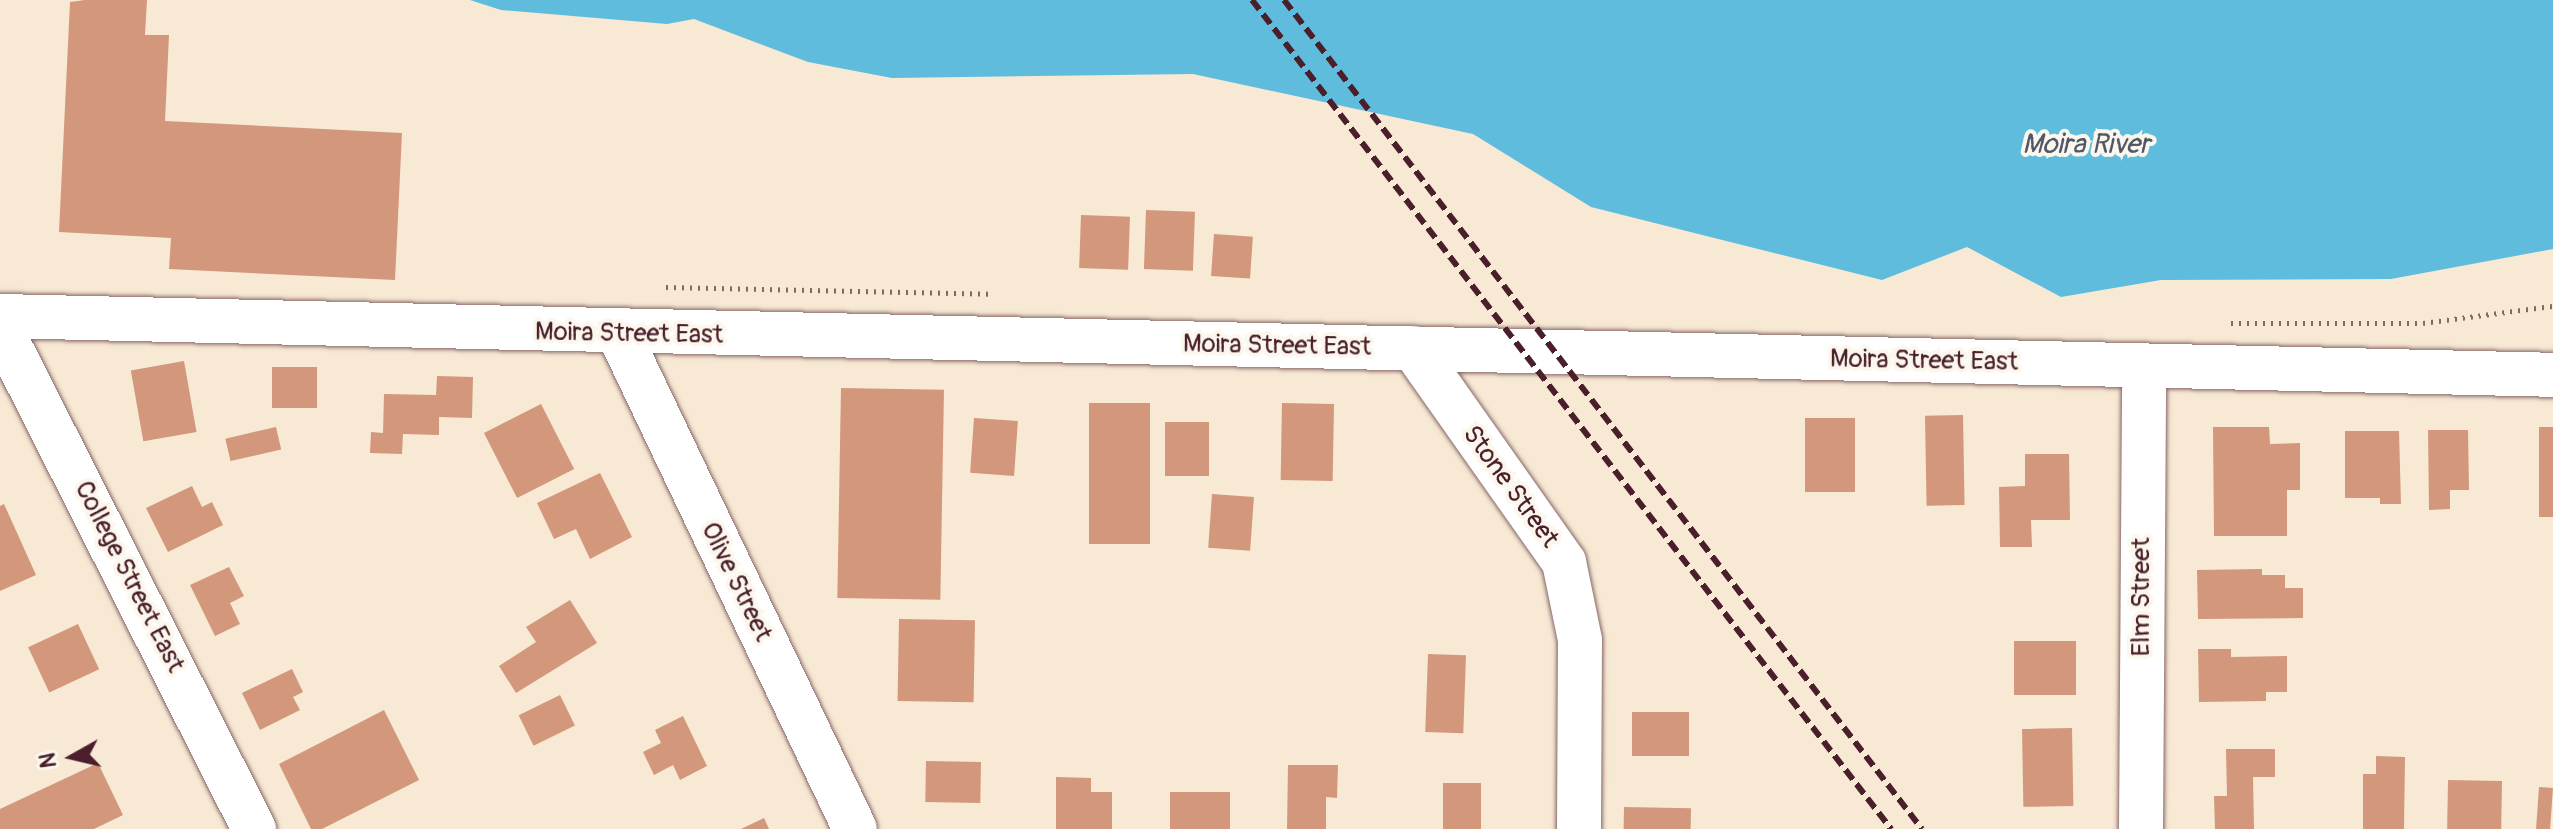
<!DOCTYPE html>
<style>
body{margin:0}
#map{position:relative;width:2553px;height:829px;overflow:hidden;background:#f7e9d4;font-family:Pangolin,sans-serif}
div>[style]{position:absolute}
.water>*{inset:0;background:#5fbcdd}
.building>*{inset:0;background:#d3977b;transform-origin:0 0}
.path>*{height:5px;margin-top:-2.5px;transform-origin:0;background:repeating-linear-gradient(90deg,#876666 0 2px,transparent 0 8px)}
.roads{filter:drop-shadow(0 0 2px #876666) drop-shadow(0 0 2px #876666)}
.minor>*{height:44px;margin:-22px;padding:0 22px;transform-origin:22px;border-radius:22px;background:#fff}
.tertiary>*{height:44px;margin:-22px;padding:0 22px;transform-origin:22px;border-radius:22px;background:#fff}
.secondary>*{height:44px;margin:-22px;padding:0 22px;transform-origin:22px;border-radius:22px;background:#fff}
.rail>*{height:6px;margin-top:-3px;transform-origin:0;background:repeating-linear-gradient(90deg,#4a1f2b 0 12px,transparent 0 18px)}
span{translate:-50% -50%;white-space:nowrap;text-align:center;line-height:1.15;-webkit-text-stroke:8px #fbf7ec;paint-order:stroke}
.street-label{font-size:26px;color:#4a1f2b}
.water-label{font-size:28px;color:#515669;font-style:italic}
.north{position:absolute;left:32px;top:717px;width:80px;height:80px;-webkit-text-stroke:6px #fbf7ec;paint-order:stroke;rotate:262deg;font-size:22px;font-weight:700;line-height:32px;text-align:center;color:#4a1f2b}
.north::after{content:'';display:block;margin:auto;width:28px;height:36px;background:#4a1f2b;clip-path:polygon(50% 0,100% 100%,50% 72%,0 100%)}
</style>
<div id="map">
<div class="water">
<i style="clip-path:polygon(470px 0,2553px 0,2553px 249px,2391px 279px,2161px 280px,2061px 297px,1967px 247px,1882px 280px,1591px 207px,1473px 134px,1193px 74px,892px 78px,808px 62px,694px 19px,667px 24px,501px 10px)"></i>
</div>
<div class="building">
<i style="clip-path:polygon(85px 0,147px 0,145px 35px,169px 35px,165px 121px,402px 133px,395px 280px,169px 269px,171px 238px,59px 232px,70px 2px)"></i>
<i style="left:1146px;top:210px;width:49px;height:59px;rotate:2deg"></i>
<i style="left:1081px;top:215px;width:49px;height:53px;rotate:2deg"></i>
<i style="left:1214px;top:234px;width:39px;height:42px;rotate:4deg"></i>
<i style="left:184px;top:361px;width:72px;height:54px;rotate:80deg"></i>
<i style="left:317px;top:367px;width:41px;height:45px;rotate:90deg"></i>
<i style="clip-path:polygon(437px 376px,473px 377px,472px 418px,439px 417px,439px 435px,403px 434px,402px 454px,370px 453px,371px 432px,383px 433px,384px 394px,436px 395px)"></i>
<i style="left:841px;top:388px;width:103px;height:210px;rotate:1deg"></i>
<i style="left:1089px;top:403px;width:61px;height:141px"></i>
<i style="left:1282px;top:403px;width:52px;height:77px;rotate:1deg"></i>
<i style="left:541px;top:404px;width:73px;height:64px;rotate:63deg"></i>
<i style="left:1963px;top:415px;width:90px;height:38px;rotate:89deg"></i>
<i style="left:974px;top:418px;width:44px;height:55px;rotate:4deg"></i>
<i style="left:1805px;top:418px;width:50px;height:74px"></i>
<i style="left:1165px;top:422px;width:44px;height:54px"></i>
<i style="left:276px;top:427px;width:23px;height:52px;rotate:77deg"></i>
<i style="clip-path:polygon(2213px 427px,2269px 427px,2270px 444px,2300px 443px,2300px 490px,2287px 490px,2287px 536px,2214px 536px)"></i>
<i style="left:2539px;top:427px;width:14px;height:90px"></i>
<i style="clip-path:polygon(2428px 430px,2468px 430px,2469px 490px,2450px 490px,2450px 509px,2429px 510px)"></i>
<i style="clip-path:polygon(2345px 431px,2399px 431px,2401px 504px,2380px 504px,2380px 498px,2345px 498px)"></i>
<i style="clip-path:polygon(2025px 454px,2069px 454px,2070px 520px,2031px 520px,2032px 547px,2000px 547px,1999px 487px,2025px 486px)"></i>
<i style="clip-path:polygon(600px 473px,632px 537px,590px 559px,576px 529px,554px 539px,537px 503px)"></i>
<i style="clip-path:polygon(192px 486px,202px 507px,212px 502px,223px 525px,168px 552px,146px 508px)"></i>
<i style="left:1212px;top:494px;width:42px;height:54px;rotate:4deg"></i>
<i style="clip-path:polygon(4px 504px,36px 575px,0 591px,0 506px)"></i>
<i style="clip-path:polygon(229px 567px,244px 596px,230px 603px,240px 624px,215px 636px,190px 585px)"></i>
<i style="clip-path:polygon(2262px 569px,2262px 575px,2285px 575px,2285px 588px,2303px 588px,2303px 618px,2198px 619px,2197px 570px)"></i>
<i style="clip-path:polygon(570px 600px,597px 643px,516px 693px,499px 666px,536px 642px,526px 627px)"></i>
<i style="left:899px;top:619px;width:76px;height:82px;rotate:1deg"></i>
<i style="left:78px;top:624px;width:50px;height:55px;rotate:65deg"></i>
<i style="left:2014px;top:641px;width:62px;height:54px"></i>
<i style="clip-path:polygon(2198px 649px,2231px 649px,2231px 657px,2287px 656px,2287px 692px,2266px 692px,2266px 701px,2199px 702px)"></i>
<i style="left:1428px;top:654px;width:38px;height:78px;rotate:2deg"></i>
<i style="clip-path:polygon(292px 669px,303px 692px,293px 697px,300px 710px,260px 730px,242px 693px)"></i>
<i style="left:560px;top:695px;width:34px;height:46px;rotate:64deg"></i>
<i style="clip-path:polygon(384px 710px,419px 780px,322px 829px,311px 829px,279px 764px)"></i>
<i style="left:1632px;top:712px;width:57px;height:44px"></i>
<i style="clip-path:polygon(683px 716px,707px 766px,680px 780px,673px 765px,654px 775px,643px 752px,661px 743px,655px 730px)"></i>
<i style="left:2072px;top:728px;width:78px;height:50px;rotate:89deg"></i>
<i style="clip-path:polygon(2226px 749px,2275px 749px,2275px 777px,2253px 777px,2254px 829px,2215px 829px,2214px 796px,2227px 796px)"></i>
<i style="clip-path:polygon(2376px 756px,2405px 757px,2404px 829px,2363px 829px,2363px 774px,2376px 774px)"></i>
<i style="left:926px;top:761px;width:55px;height:41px;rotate:1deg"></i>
<i style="clip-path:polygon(98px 763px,123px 815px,94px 829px,0 829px,0 809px)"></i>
<i style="clip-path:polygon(1288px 765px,1338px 765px,1337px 798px,1326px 797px,1326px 829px,1287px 829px)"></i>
<i style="clip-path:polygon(1056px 777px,1091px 778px,1091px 792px,1112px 792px,1112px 829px,1056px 829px)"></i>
<i style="left:2448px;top:780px;width:54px;height:49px;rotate:1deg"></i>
<i style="left:1443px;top:783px;width:38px;height:46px"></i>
<i style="left:2539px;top:787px;width:14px;height:42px;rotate:4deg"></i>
<i style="left:1170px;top:792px;width:60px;height:37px"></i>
<i style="left:1624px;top:807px;width:67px;height:22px;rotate:1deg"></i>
<i style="clip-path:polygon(764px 818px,769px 829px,741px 829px)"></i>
</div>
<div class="path">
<i style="left:666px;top:287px;width:325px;rotate:1.2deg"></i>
<i style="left:2231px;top:323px;width:192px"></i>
<i style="left:2423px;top:323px;width:131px;rotate:-7.5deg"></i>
</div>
<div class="roads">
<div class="minor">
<i style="left:619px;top:334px;width:548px;rotate:64.51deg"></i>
<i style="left:1413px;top:348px;width:262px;rotate:54.8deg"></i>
<i style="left:1564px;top:562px;width:80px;rotate:78.4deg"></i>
<i style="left:1580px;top:640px;width:189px;rotate:90.3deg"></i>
<i style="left:2141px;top:829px;width:463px;rotate:-89.6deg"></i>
</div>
<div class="tertiary">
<i style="left:0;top:316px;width:2554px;rotate:1.32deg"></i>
</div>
<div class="secondary">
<i style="left:0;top:327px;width:563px;rotate:63.16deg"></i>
</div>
</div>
<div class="rail">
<i style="left:1252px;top:0;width:1047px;rotate:52.37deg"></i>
<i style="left:1284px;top:0;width:1046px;rotate:52.42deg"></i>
</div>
<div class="street-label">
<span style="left:629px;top:334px;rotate:1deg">Moira Street East</span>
<span style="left:1277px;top:346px;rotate:1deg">Moira Street East</span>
<span style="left:1924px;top:361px;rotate:1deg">Moira Street East</span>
<span style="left:1510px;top:487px;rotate:54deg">Stone Street</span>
<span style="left:129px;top:577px;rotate:63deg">College Street East</span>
<span style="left:736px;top:582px;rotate:64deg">Olive Street</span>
<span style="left:2142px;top:597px;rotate:-90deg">Elm Street</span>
</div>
<div class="water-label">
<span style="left:2086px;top:145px">Moira River</span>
</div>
<div class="north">N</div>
</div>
